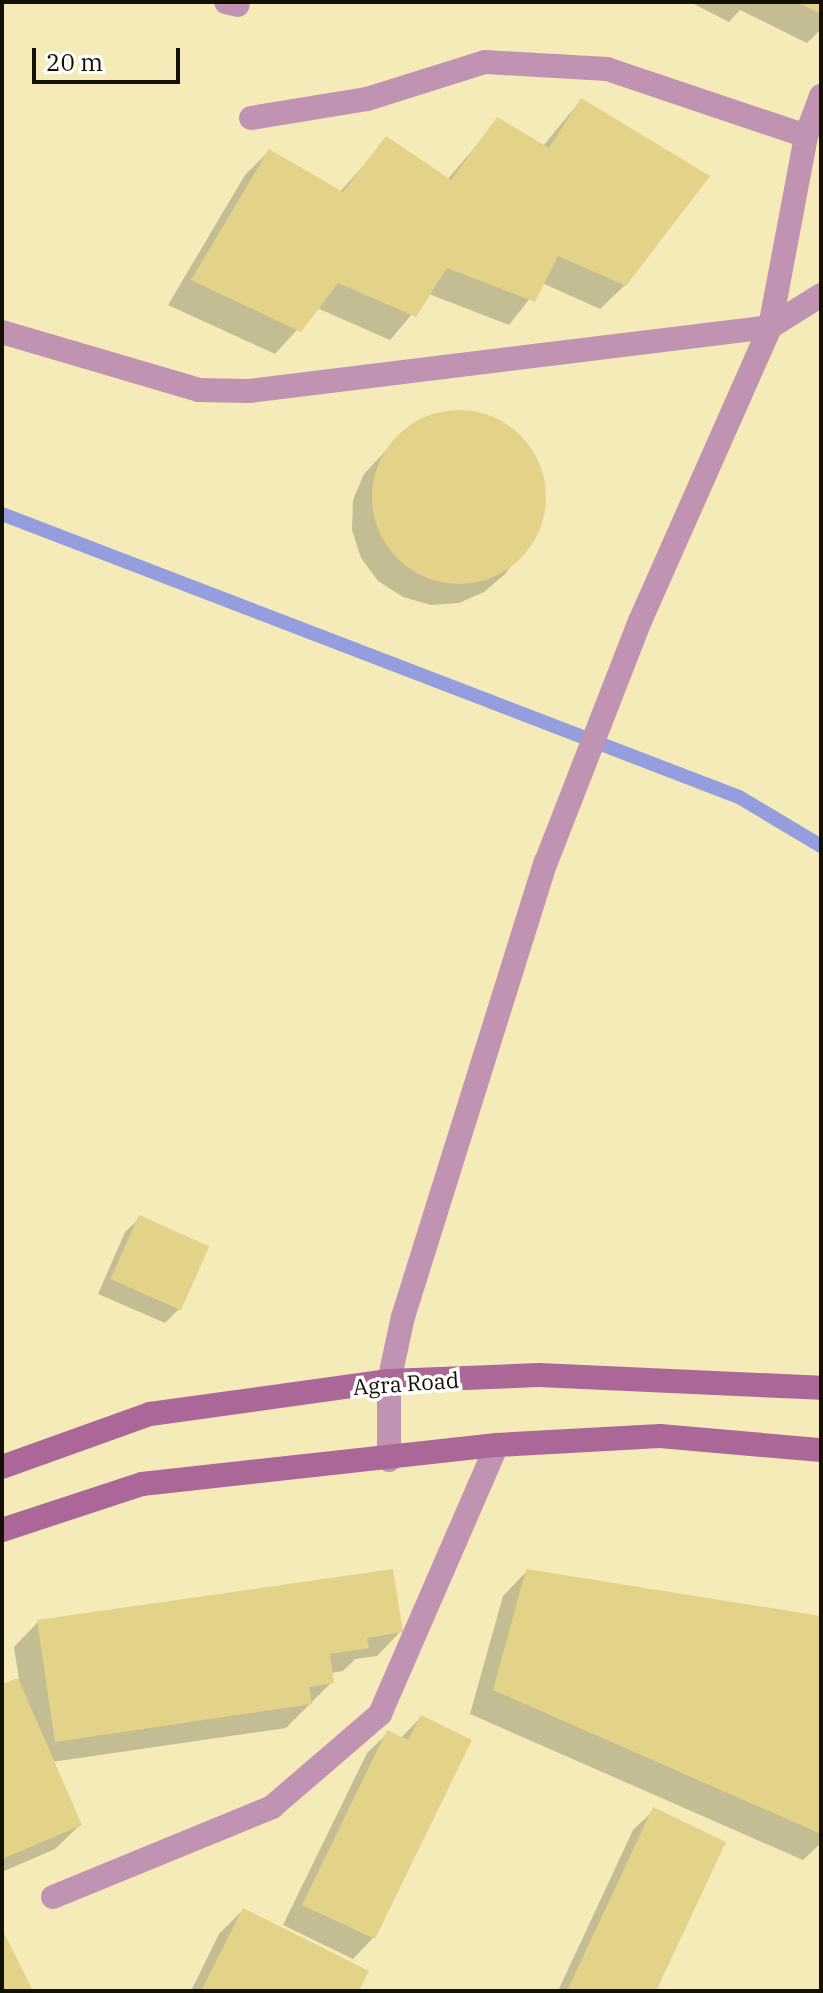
<!DOCTYPE html>
<style>
body{margin:0}
#map{position:relative;width:823px;height:1993px;overflow:hidden;background:#f5ebb8;font-family:"IBM Plex Serif",serif}
div>[style]{position:absolute}
.shadow>*{inset:0;background:#0003}
.stream>*{height:14px;margin:-7px;padding:0 7px;transform-origin:7px;border-radius:7px;background:#949dde}
.building>*{inset:0;background:#e3d388;transform-origin:0 0}
.round{border-radius:50%}
.lane>*{height:24px;margin:-12px;padding:0 12px;transform-origin:12px;border-radius:12px;background:#c193b3}
.street>*{height:24px;margin:-12px;padding:0 12px;transform-origin:12px;border-radius:12px;background:#c193b3}
.secondary>*{height:24px;margin:-12px;padding:0 12px;transform-origin:12px;border-radius:12px;background:#aa6798}
span{translate:-50% -50%;white-space:nowrap;text-align:center;line-height:1.15;-webkit-text-stroke:7px #fff;paint-order:stroke}
.street-label{font-size:22px;color:#130f01}
.frame{position:absolute;inset:0;border:4px solid #130f01;pointer-events:none}
.scale{position:absolute;left:32px;top:48px;width:148px;height:36px;box-sizing:border-box;border:4px solid #130f01;border-top:0;padding-left:10px;font-size:24px;line-height:28px;white-space:nowrap;color:#130f01;-webkit-text-stroke:6px #fff;paint-order:stroke}
</style>
<div id="map">
<div class="shadow">
<i style="clip-path:polygon(690px 2px,821px 2px,821px 29px,807px 43px,740px 10px,729px 22px)"></i>
<i style="clip-path:polygon(581px 100px,625px 285px,600px 309px,542px 283px,509px 325px,429px 294px,390px 340px,317px 308px,275px 354px,168px 305px,245px 175px,269px 151px,339px 193px,387px 139px,447px 180px,498px 120px,543px 146px)"></i>
<i style="clip-path:polygon(459px 411px,488px 417px,512px 429px,531px 450px,543px 475px,545px 502px,540px 529px,505px 574px,484px 592px,459px 603px,431px 605px,403px 597px,378px 581px,361px 558px,352px 530px,353px 500px,364px 474px,405px 430px,430px 416px)"></i>
<i style="clip-path:polygon(140px 1218px,180px 1308px,165px 1323px,98px 1294px,125px 1232px)"></i>
<i style="clip-path:polygon(527px 1571px,821px 1618px,821px 1843px,803px 1860px,470px 1714px,503px 1596px)"></i>
<i style="clip-path:polygon(38px 1622px,401px 1631px,377px 1656px,355px 1659px,343px 1671px,331px 1673px,332px 1682px,286px 1728px,52px 1762px,80px 1825px,55px 1849px,2px 1872px,2px 1687px,19px 1679px,14px 1647px)"></i>
<i style="clip-path:polygon(421px 1717px,469px 1741px,373px 1938px,353px 1959px,283px 1925px,367px 1753px,388px 1733px,400px 1739px)"></i>
<i style="clip-path:polygon(654px 1810px,654px 1991px,558px 1991px,633px 1830px)"></i>
<i style="clip-path:polygon(243px 1910px,356px 1991px,191px 1991px,219px 1934px)"></i>
</div>
<div class="stream">
<i style="left:2px;top:514px;width:789px;rotate:21.01deg"></i>
<i style="left:739px;top:797px;width:96px;rotate:30.9deg"></i>
</div>
<div class="building">
<i style="clip-path:polygon(797px 2px,821px 2px,821px 14px)"></i>
<i style="clip-path:polygon(581px 98px,710px 176px,626px 286px,558px 256px,535px 302px,447px 268px,416px 317px,338px 283px,301px 332px,191px 280px,269px 149px,343px 192px,386px 136px,451px 180px,497px 117px,549px 148px)"></i>
<i class="round" style="left:372px;top:410px;width:174px;height:174px"></i>
<i style="left:139px;top:1215px;width:77px;height:70px;rotate:24deg"></i>
<i style="clip-path:polygon(393px 1569px,403px 1632px,367px 1638px,369px 1648px,330px 1654px,334px 1683px,309px 1687px,312px 1704px,55px 1742px,37px 1620px)"></i>
<i style="clip-path:polygon(526px 1569px,821px 1616px,821px 1834px,493px 1690px)"></i>
<i style="clip-path:polygon(18px 1678px,82px 1825px,2px 1859px,2px 1684px)"></i>
<i style="clip-path:polygon(421px 1715px,472px 1740px,375px 1939px,302px 1905px,387px 1730px,408px 1740px)"></i>
<i style="clip-path:polygon(653px 1807px,726px 1842px,656px 1991px,567px 1991px)"></i>
<i style="clip-path:polygon(243px 1908px,369px 1971px,359px 1991px,201px 1991px)"></i>
<i style="clip-path:polygon(2px 1929px,33px 1991px,2px 1991px)"></i>
</div>
<div class="lane">
<i style="left:251px;top:118px;width:118px;rotate:-9.3deg"></i>
<i style="left:367px;top:99px;width:124px;rotate:-17.4deg"></i>
<i style="left:485px;top:62px;width:122px;rotate:3.3deg"></i>
<i style="left:607px;top:69px;width:210px;rotate:18.6deg"></i>
<i style="left:53px;top:1897px;width:237px;rotate:-22.3deg"></i>
<i style="left:272px;top:1807px;width:143px;rotate:-40.7deg"></i>
<i style="left:380px;top:1714px;width:293px;rotate:-66.5deg"></i>
</div>
<div class="street">
<i style="left:226px;top:2px;width:12px;rotate:14deg"></i>
<i style="left:2px;top:332px;width:205px;rotate:16.4deg"></i>
<i style="left:199px;top:390px;width:50px;rotate:1.1deg"></i>
<i style="left:249px;top:391px;width:525px;rotate:-7deg"></i>
<i style="left:770px;top:327px;width:194px;rotate:-79.3deg"></i>
<i style="left:806px;top:136px;width:43px;rotate:-69.4deg"></i>
<i style="left:389px;top:1460px;width:79px;rotate:-90deg"></i>
<i style="left:389px;top:1381px;width:66px;rotate:-77.7deg"></i>
<i style="left:403px;top:1317px;width:477px;rotate:-72.6deg"></i>
<i style="left:546px;top:862px;width:259px;rotate:-68.7deg"></i>
<i style="left:640px;top:621px;width:321px;rotate:-66.1deg"></i>
<i style="left:770px;top:327px;width:60px;rotate:-32.1deg"></i>
</div>
<div class="secondary">
<i style="left:2px;top:1467px;width:157px;rotate:-19.7deg"></i>
<i style="left:150px;top:1414px;width:241px;rotate:-7.9deg"></i>
<i style="left:389px;top:1381px;width:150px;rotate:-2.3deg"></i>
<i style="left:539px;top:1375px;width:282px;rotate:2.6deg"></i>
<i style="left:2px;top:1530px;width:147px;rotate:-18.2deg"></i>
<i style="left:142px;top:1484px;width:357px;rotate:-6.3deg"></i>
<i style="left:497px;top:1445px;width:163px;rotate:-3.2deg"></i>
<i style="left:660px;top:1436px;width:162px;rotate:5deg"></i>
</div>
<div class="street-label">
<span style="left:406px;top:1383px;rotate:-4deg">Agra Road</span>
</div>
<div class="frame"></div>
<div class="scale">20 m</div>
</div>
